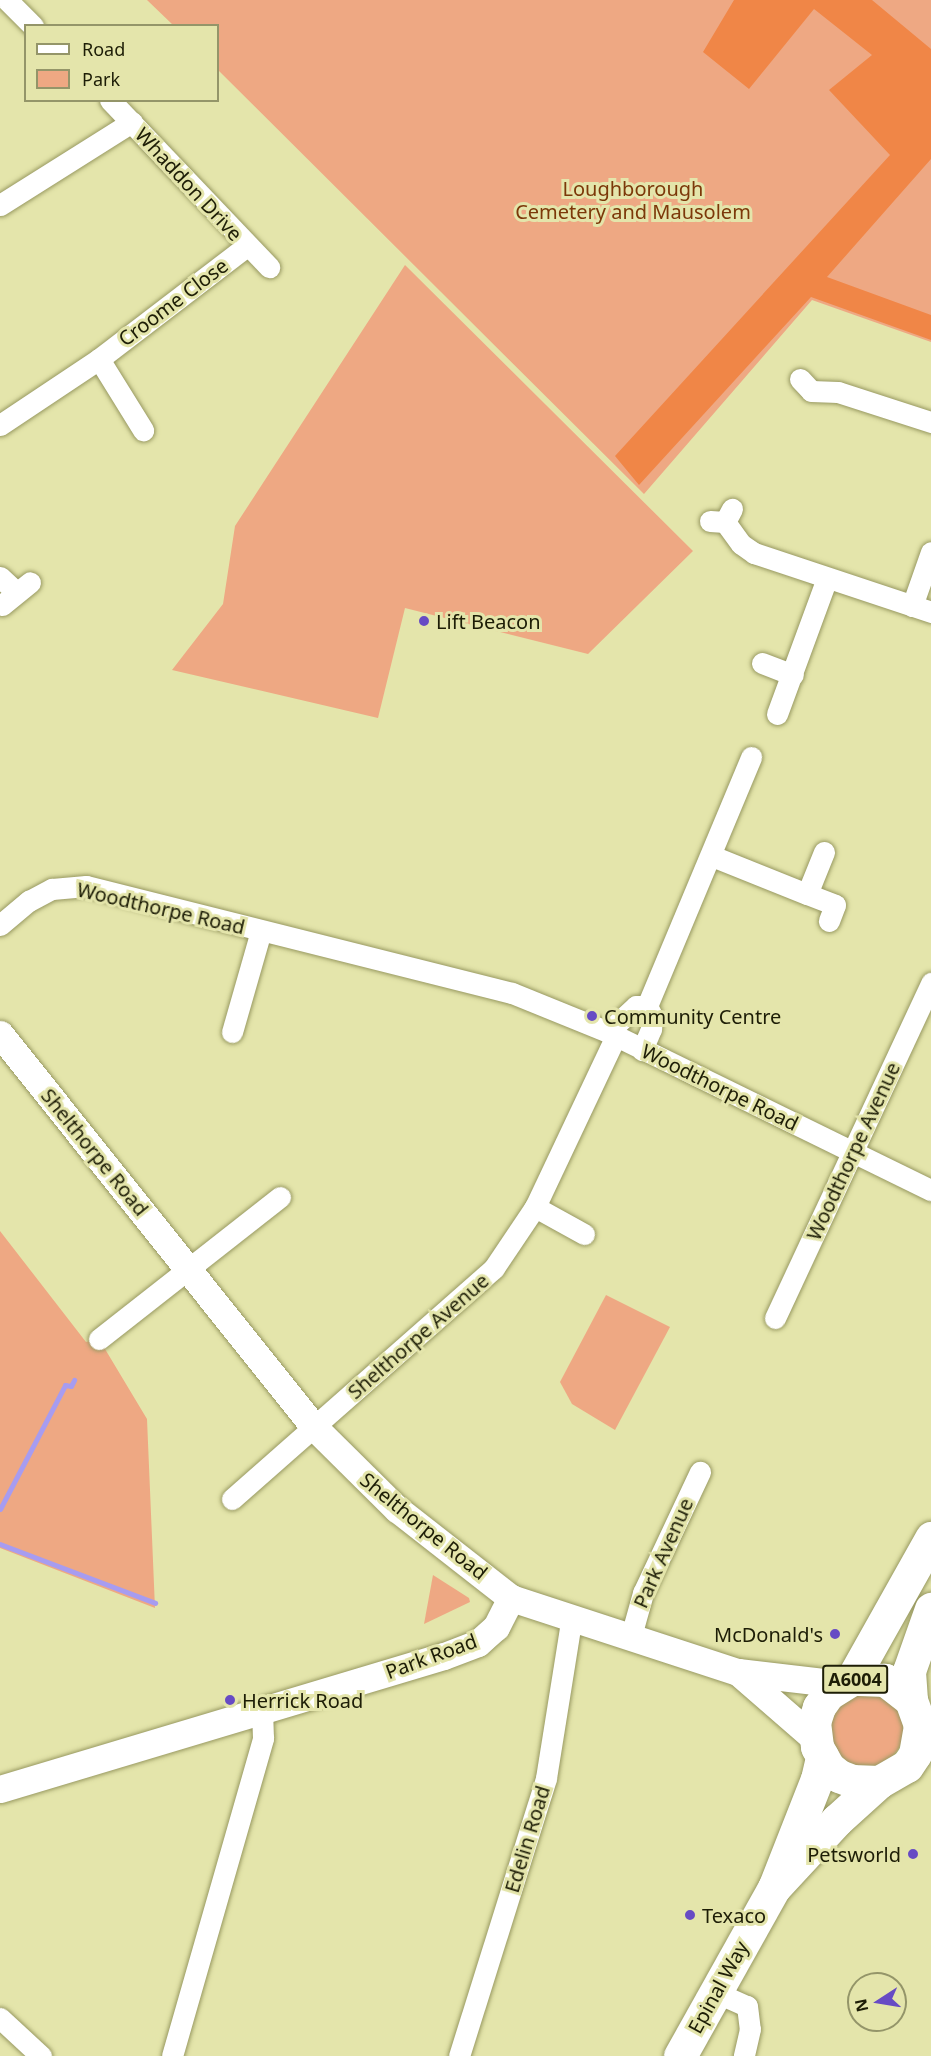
<!DOCTYPE html>
<style>
body{margin:0}
#map{position:relative;width:931px;height:2056px;overflow:hidden;background:#e4e5ab;font-family:"Noto Sans",sans-serif}
div>[style]{position:absolute}
.green>*{inset:0;background:#eea883}
.round{border-radius:50%}
.forest>*{inset:0;background:#f08647}
.stream>*{height:5px;margin:-2.5px;padding:0 2.5px;transform-origin:2.5px;border-radius:2.5px;background:#a79cf0}
.roads{filter:drop-shadow(0 0 2px #989961) drop-shadow(0 0 2px #989961)}
.minor>*{height:21px;margin:-10.5px;padding:0 10.5px;transform-origin:10.5px;border-radius:10.5px;background:#fff}
.tertiary>*{height:27px;margin:-13.5px;padding:0 13.5px;transform-origin:13.5px;border-radius:13.5px;background:#fff}
.primary>*{height:33px;margin:-16.5px;padding:0 16.5px;transform-origin:16.5px;border-radius:16.5px;background:#fff}
.dots>*{width:16px;height:16px;translate:-50% -50%;box-sizing:border-box;border:3px solid #e4e5ab;border-radius:50%}
span{translate:-50% -50%;white-space:nowrap;text-align:center;line-height:1.15;-webkit-text-stroke:6px #e4e5ab;paint-order:stroke}
.shield-label span{padding:2px 4px;background:#e4e5ab;border:2px solid;border-radius:4px;-webkit-text-stroke-width:0}
.shield-label{font-size:18px;color:#1d1d06;font-weight:700}
.street-label{font-size:20px;color:#1d1d06}
.park-label{font-size:20px;color:#7c3809}
.poi-label{font-size:20px;color:#1d1d06}
.left{translate:0 -50%;text-align:left}
.right{translate:-100% -50%;text-align:right}
.legend{position:absolute;left:24px;top:24px;width:195px;height:78px;box-sizing:border-box;background:#e4e5ab;border:2px solid #949569;margin:0;padding:8px 10px;list-style:none;font-size:18px;color:#1d1d06}
.legend li{display:flex;align-items:center;gap:12px;height:30px}
.legend b{width:30px;border:2px solid #949569}
.north{position:absolute;left:847px;top:1972px;width:60px;height:60px;box-sizing:border-box;background:#e4e5ab;border:2px solid #949569;border-radius:50%;rotate:258deg;font-size:16px;font-weight:700;line-height:24px;text-align:center;color:#1d1d06}
.north::after{content:'';display:block;margin:auto;width:21px;height:27px;background:#674bc4;clip-path:polygon(50% 0,100% 100%,50% 72%,0 100%)}
</style>
<div id="map">
<div class="green">
<i style="clip-path:polygon(147px 0,931px 0,931px 342px,812px 300px,644px 494px,218px 70px,218px 26px,173px 25px)"></i>
<i style="clip-path:polygon(405px 265px,693px 551px,588px 654px,405px 608px,378px 718px,172px 670px,223px 604px,235px 526px)"></i>
<i style="clip-path:polygon(0 1231px,86px 1342px,99px 1339px,147px 1419px,155px 1608px,0 1548px)"></i>
<i style="clip-path:polygon(606px 1295px,670px 1327px,615px 1430px,572px 1404px,560px 1382px)"></i>
<i style="clip-path:polygon(433px 1575px,469px 1598px,470px 1602px,424px 1624px)"></i>
<i class="round" style="left:828px;top:1691px;width:76px;height:76px"></i>
</div>
<div class="forest">
<i style="clip-path:polygon(734px 0,872px 0,931px 49px,931px 159px,827px 277px,931px 315px,931px 340px,811px 297px,639px 485px,615px 456px,890px 155px,829px 90px,872px 55px,814px 9px,749px 89px,703px 52px)"></i>
</div>
<div class="stream">
<i style="left:0;top:1509px;width:140px;rotate:-62.3deg"></i>
<i style="left:65px;top:1385px;width:6px;rotate:9deg"></i>
<i style="left:71px;top:1386px;width:7px;rotate:-63deg"></i>
<i style="left:0;top:1544px;width:166px;rotate:20.8deg"></i>
</div>
<div class="roads">
<div class="minor">
<i style="left:7px;top:0;width:37px;rotate:45deg"></i>
<i style="left:110px;top:100px;width:231px;rotate:46.4deg"></i>
<i style="left:0;top:205px;width:156px;rotate:-32.2deg"></i>
<i style="left:99px;top:359px;width:84px;rotate:58.2deg"></i>
<i style="left:800px;top:379px;width:16px;rotate:47deg"></i>
<i style="left:811px;top:391px;width:27px;rotate:2deg"></i>
<i style="left:838px;top:392px;width:98px;rotate:17.9deg"></i>
<i style="left:0;top:425px;width:119px;rotate:-33.7deg"></i>
<i style="left:99px;top:359px;width:186px;rotate:-37.4deg"></i>
<i style="left:710px;top:521px;width:15px;rotate:4deg"></i>
<i style="left:725px;top:522px;width:15px;rotate:-62deg"></i>
<i style="left:725px;top:522px;width:27px;rotate:54deg"></i>
<i style="left:741px;top:544px;width:16px;rotate:35deg"></i>
<i style="left:754px;top:553px;width:187px;rotate:18.4deg"></i>
<i style="left:0;top:577px;width:22px;rotate:43deg"></i>
<i style="left:2px;top:605px;width:36px;rotate:-39deg"></i>
<i style="left:912px;top:606px;width:57px;rotate:-70.6deg"></i>
<i style="left:762px;top:663px;width:33px;rotate:21deg"></i>
<i style="left:777px;top:714px;width:145px;rotate:-69.8deg"></i>
<i style="left:824px;top:852px;width:45px;rotate:112deg"></i>
<i style="left:807px;top:894px;width:30px;rotate:21deg"></i>
<i style="left:835px;top:905px;width:17px;rotate:111deg"></i>
<i style="left:712px;top:856px;width:102px;rotate:21.8deg"></i>
<i style="left:0;top:925px;width:38px;rotate:-40deg"></i>
<i style="left:29px;top:901px;width:26px;rotate:-28deg"></i>
<i style="left:52px;top:889px;width:34px;rotate:-5deg"></i>
<i style="left:86px;top:886px;width:439px;rotate:14.1deg"></i>
<i style="left:512px;top:993px;width:104px;rotate:22.1deg"></i>
<i style="left:608px;top:1032px;width:360px;rotate:26.1deg"></i>
<i style="left:647px;top:1006px;width:270px;rotate:-67.3deg"></i>
<i style="left:232px;top:1032px;width:105px;rotate:-74deg"></i>
<i style="left:608px;top:1032px;width:38px;rotate:-43deg"></i>
<i style="left:636px;top:1006px;width:11px"></i>
<i style="left:647px;top:1006px;width:11px;rotate:63deg"></i>
<i style="left:652px;top:1016px;width:13px;rotate:94deg"></i>
<i style="left:651px;top:1029px;width:23px;rotate:113deg"></i>
<i style="left:535px;top:1207px;width:56px;rotate:28.9deg"></i>
<i style="left:775px;top:1318px;width:370px;rotate:-65deg"></i>
<i style="left:99px;top:1339px;width:230px;rotate:-38.1deg"></i>
<i style="left:232px;top:1499px;width:349px;rotate:-41.4deg"></i>
<i style="left:494px;top:1268px;width:73px;rotate:-56.1deg"></i>
<i style="left:535px;top:1207px;width:189px;rotate:-64.7deg"></i>
<i style="left:631px;top:1636px;width:45px;rotate:-74.4deg"></i>
<i style="left:643px;top:1593px;width:134px;rotate:-64.8deg"></i>
<i style="left:715px;top:1992px;width:35px;rotate:24deg"></i>
<i style="left:747px;top:2006px;width:23px;rotate:83deg"></i>
<i style="left:750px;top:2029px;width:28px;rotate:103deg"></i>
<i style="left:0;top:2018px;width:56px;rotate:42.8deg"></i>
<i style="left:172px;top:2056px;width:331px;rotate:-74deg"></i>
<i style="left:263px;top:1738px;width:29px;rotate:-92deg"></i>
<i style="left:459px;top:2056px;width:291px;rotate:-72.6deg"></i>
<i style="left:546px;top:1778px;width:164px;rotate:-80.9deg"></i>
</div>
<div class="tertiary">
<i style="left:0;top:1034px;width:503px;rotate:51.38deg"></i>
<i style="left:314px;top:1427px;width:117px;rotate:44.7deg"></i>
<i style="left:397px;top:1509px;width:145px;rotate:38deg"></i>
<i style="left:511px;top:1598px;width:239px;rotate:18.1deg"></i>
<i style="left:738px;top:1672px;width:103px;rotate:6.7deg"></i>
<i style="left:738px;top:1672px;width:101px;rotate:41deg"></i>
<i style="left:0;top:1789px;width:463px;rotate:-16.7deg"></i>
<i style="left:444px;top:1656px;width:36px;rotate:-21deg"></i>
<i style="left:478px;top:1643px;width:24px;rotate:-42deg"></i>
<i style="left:496px;top:1627px;width:33px;rotate:-63deg"></i>
</div>
<div class="primary">
<i style="left:852px;top:1679px;width:162px;rotate:-60.7deg"></i>
<i style="left:911px;top:1700px;width:29px;rotate:-94deg"></i>
<i style="left:909px;top:1671px;width:66px;rotate:-70.5deg"></i>
<i style="left:774px;top:1888px;width:93px;rotate:-47.2deg"></i>
<i style="left:837px;top:1820px;width:57px;rotate:-42.1deg"></i>
<i style="left:879px;top:1782px;width:32px;rotate:-30deg"></i>
<i style="left:907px;top:1766px;width:14px;rotate:-56deg"></i>
<i style="left:915px;top:1754px;width:29px;rotate:-80deg"></i>
<i style="left:920px;top:1725px;width:27px;rotate:-110deg"></i>
<i style="left:911px;top:1700px;width:33px;rotate:-142deg"></i>
<i style="left:885px;top:1680px;width:33px;rotate:-178deg"></i>
<i style="left:852px;top:1679px;width:28px;rotate:148deg"></i>
<i style="left:828px;top:1694px;width:16px;rotate:125deg"></i>
<i style="left:819px;top:1707px;width:16px;rotate:108deg"></i>
<i style="left:814px;top:1722px;width:25px;rotate:83deg"></i>
<i style="left:817px;top:1747px;width:23px;rotate:61deg"></i>
<i style="left:828px;top:1767px;width:14px;rotate:39deg"></i>
<i style="left:839px;top:1776px;width:14px;rotate:21deg"></i>
<i style="left:852px;top:1781px;width:27px;rotate:2deg"></i>
<i style="left:680px;top:2056px;width:193px;rotate:-60.8deg"></i>
<i style="left:774px;top:1888px;width:117px;rotate:-68.5deg"></i>
<i style="left:817px;top:1779px;width:23px;rotate:-77deg"></i>
</div>
</div>
<div class="dots">
<i style="left:424px;top:621px;background:#674bc4"></i>
<i style="left:592px;top:1016px;background:#674bc4"></i>
<i style="left:835px;top:1634px;background:#674bc4"></i>
<i style="left:230px;top:1700px;background:#674bc4"></i>
<i style="left:913px;top:1854px;background:#674bc4"></i>
<i style="left:690px;top:1915px;background:#674bc4"></i>
</div>
<div class="shield-label">
<span style="left:855px;top:1679px">A6004</span>
</div>
<div class="street-label">
<span style="left:189px;top:184px;rotate:47deg">Whaddon Drive</span>
<span style="left:173px;top:302px;rotate:-37deg">Croome Close</span>
<span style="left:161px;top:908px;rotate:13deg">Woodthorpe Road</span>
<span style="left:720px;top:1087px;rotate:26deg">Woodthorpe Road</span>
<span style="left:853px;top:1151px;rotate:-65deg">Woodthorpe Avenue</span>
<span style="left:95px;top:1152px;rotate:51deg">Shelthorpe Road</span>
<span style="left:418px;top:1336px;rotate:-41deg">Shelthorpe Avenue</span>
<span style="left:424px;top:1526px;rotate:39deg">Shelthorpe Road</span>
<span style="left:663px;top:1553px;rotate:-66deg">Park Avenue</span>
<span style="left:431px;top:1656px;rotate:-20deg">Park Road</span>
<span style="left:527px;top:1839px;rotate:-73deg">Edelin Road</span>
<span style="left:718px;top:1987px;rotate:-61deg">Epinal Way</span>
</div>
<div class="park-label">
<span style="left:633px;top:200px">Loughborough<br>Cemetery and Mausolem</span>
</div>
<div class="poi-label">
<span class="left" style="left:436px;top:621px">Lift Beacon</span>
<span class="left" style="left:604px;top:1016px">Community Centre</span>
<span class="right" style="left:823px;top:1634px">McDonald's</span>
<span class="left" style="left:242px;top:1700px">Herrick Road</span>
<span class="right" style="left:901px;top:1854px">Petsworld</span>
<span class="left" style="left:702px;top:1915px">Texaco</span>
</div>
<ul class="legend">
<li><b style="height:8px;background:#fff"></b>Road</li>
<li><b style="height:16px;background:#eea883"></b>Park</li>
</ul>
<div class="north">N</div>
</div>
